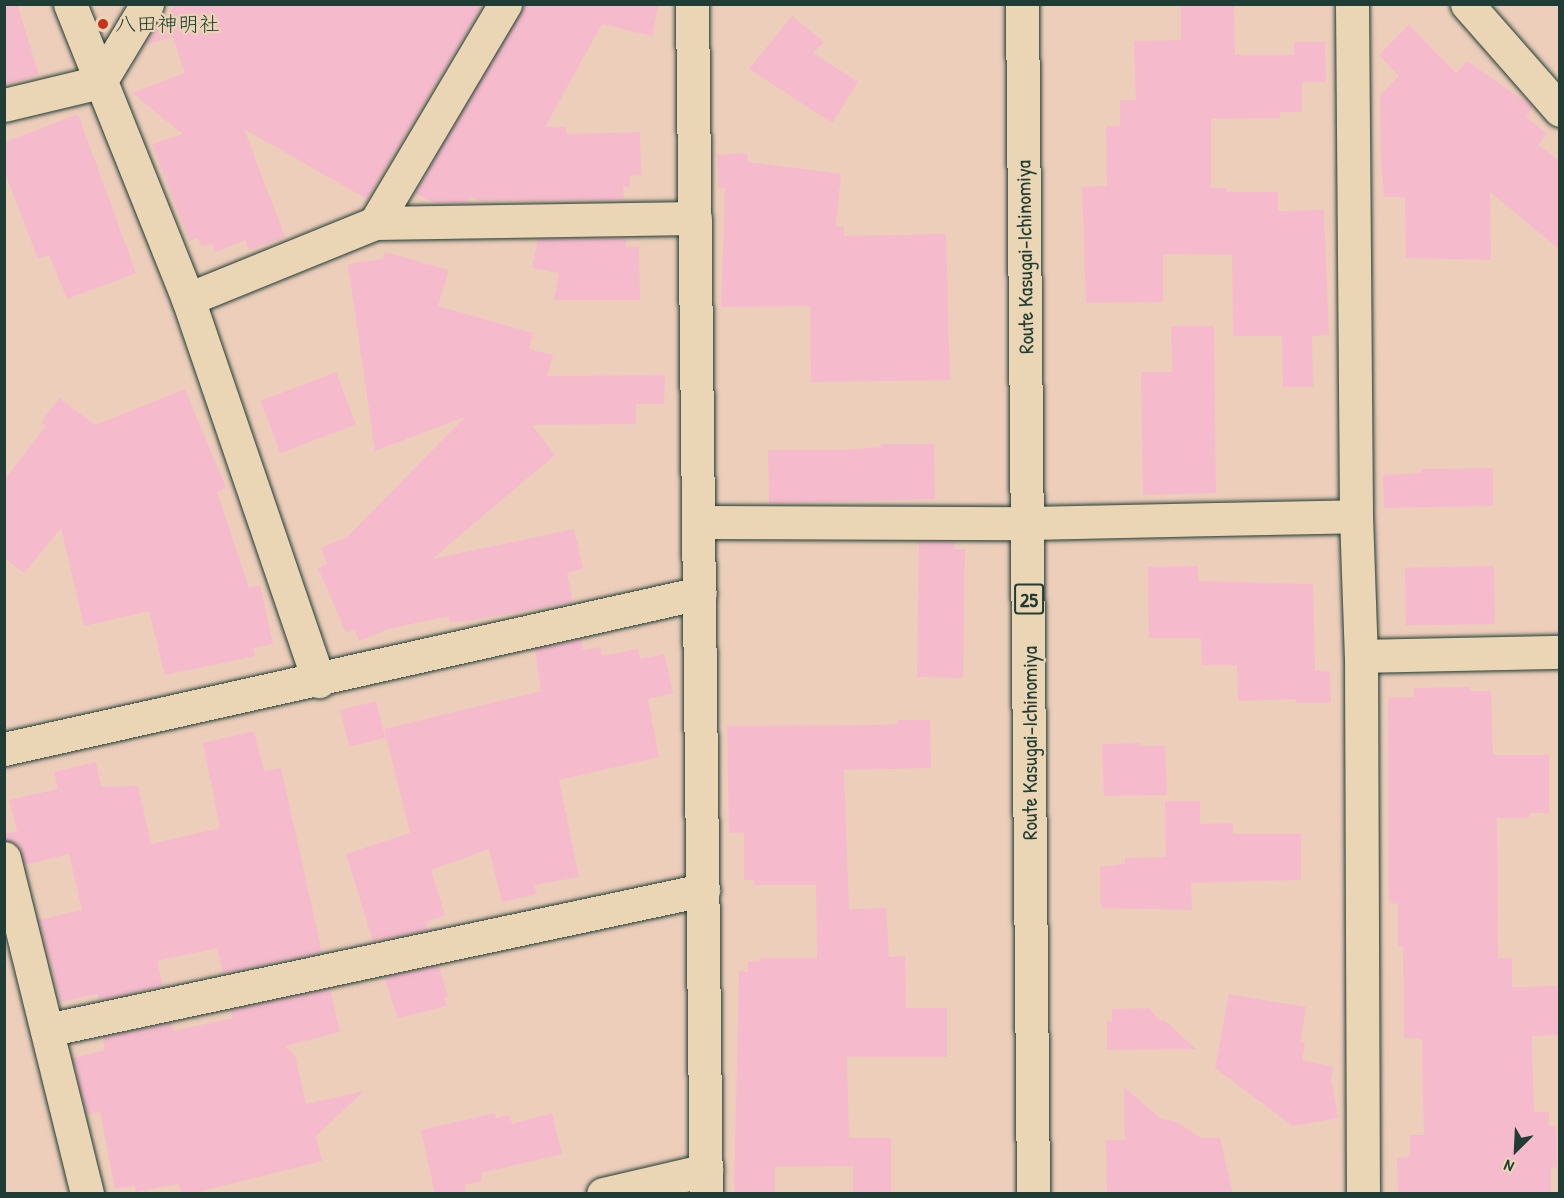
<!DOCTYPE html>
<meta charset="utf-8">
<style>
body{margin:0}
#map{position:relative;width:1564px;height:1198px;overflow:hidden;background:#edcebb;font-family:"Patrick Hand","Klee One",sans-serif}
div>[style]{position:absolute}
.building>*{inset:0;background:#f5bbcc;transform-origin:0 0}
.roads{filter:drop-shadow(0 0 2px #1f3d34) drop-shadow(0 0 2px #1f3d34)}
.minor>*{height:33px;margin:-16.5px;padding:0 16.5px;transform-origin:16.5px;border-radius:16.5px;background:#ead6b4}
.major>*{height:33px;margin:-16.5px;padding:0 16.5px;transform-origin:16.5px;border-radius:16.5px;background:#ead6b4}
.dots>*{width:16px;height:16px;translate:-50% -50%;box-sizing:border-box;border:3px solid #ead6b4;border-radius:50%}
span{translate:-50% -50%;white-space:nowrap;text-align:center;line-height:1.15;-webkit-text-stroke:4.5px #ead6b4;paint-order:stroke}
.shield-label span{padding:2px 4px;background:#ead6b4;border:2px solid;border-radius:4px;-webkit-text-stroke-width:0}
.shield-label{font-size:20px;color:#1f3d34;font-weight:700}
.poi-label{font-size:21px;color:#1f3d34}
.left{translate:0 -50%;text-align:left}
.street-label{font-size:21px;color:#1f3d34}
.frame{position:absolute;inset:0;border:6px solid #1f3d34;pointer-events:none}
.north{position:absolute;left:1486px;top:1120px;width:60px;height:60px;-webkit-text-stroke:4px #ead6b4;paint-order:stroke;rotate:204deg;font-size:16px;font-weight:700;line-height:24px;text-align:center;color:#1f3d34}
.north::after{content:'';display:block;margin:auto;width:21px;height:27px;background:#1f3d34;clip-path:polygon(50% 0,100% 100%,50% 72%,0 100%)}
</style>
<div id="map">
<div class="building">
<i style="clip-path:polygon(4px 4px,17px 4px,39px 75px,4px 85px)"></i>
<i style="clip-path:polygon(176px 4px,483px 4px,367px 199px,244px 129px,285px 237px,249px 250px,245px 240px,215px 252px,212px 243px,202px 247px,198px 238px,190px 241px,152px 144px,183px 134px,132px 93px,185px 73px,173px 37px,144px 45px)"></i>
<i style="clip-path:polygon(524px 4px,659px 4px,652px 36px,602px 24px,545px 127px,566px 127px,566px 134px,640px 132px,641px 175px,630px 176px,630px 187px,623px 186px,624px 200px,480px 201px,470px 196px,466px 203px,435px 203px,415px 193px)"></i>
<i style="clip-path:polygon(1181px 4px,1234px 4px,1235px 55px,1294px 55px,1294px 42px,1325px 42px,1326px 82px,1302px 82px,1302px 112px,1280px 112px,1280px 118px,1211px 119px,1211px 188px,1227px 188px,1227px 192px,1278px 192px,1278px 211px,1324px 210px,1329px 335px,1312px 336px,1313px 387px,1283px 387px,1282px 336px,1233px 336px,1232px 255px,1163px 254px,1163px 302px,1086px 303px,1082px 187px,1107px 186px,1106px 126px,1120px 126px,1120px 100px,1136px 100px,1134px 41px,1181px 40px)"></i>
<i style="clip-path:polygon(792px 16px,824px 42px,813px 53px,858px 82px,832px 123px,749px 69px)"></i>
<i style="clip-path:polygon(1409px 25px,1456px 73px,1467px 61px,1533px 107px,1526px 117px,1547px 133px,1538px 145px,1560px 161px,1560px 250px,1490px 192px,1491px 260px,1406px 258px,1405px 197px,1384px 197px,1381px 159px,1380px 95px,1399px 76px,1379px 55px)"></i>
<i style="clip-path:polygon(78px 114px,136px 273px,67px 299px,49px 255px,38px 259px,5px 173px,5px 142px)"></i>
<i style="clip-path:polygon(747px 153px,748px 162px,841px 174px,836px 227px,844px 227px,844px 236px,946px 234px,950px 380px,811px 382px,810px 306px,721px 307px,725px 188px,719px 189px,717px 155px)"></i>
<i style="clip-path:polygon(626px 238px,626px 247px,639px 247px,640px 300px,554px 300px,559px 273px,532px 268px,538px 239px)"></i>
<i style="clip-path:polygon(385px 252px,449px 270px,438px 306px,533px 333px,529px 349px,553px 355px,547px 376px,665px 375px,664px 404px,636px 404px,636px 424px,532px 425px,555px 455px,432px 559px,574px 529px,583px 569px,567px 573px,573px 602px,467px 621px,450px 622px,449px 616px,388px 629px,359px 641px,355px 630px,346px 633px,318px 568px,327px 564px,321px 548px,347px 537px,465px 417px,375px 451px,348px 264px,383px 259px)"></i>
<i style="clip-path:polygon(1171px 326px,1214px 326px,1216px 493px,1143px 495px,1141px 372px,1172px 372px)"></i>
<i style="left:336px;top:372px;width:56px;height:81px;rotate:69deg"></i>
<i style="clip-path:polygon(185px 389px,226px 488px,217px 492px,249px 588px,260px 585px,273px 644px,253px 648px,255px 656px,165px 675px,149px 611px,84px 626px,61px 528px,24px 573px,4px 558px,4px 480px,46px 426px,41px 423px,59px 398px,95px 425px)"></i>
<i style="clip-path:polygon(881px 444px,934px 444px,935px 499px,769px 503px,768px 450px,840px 450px,881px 447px)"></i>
<i style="clip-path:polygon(1493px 468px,1493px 506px,1384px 508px,1383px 475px,1422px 473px,1422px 469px)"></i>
<i style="clip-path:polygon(919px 541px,955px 542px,954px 549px,965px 549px,963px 678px,917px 677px)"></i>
<i style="clip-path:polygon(1198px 566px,1198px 581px,1313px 584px,1315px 671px,1330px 671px,1331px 703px,1296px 703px,1296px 699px,1238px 701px,1237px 665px,1202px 665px,1201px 638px,1149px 638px,1148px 567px)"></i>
<i style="left:1494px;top:566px;width:58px;height:89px;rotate:89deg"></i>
<i style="clip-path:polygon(581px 639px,583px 650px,601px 647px,602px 656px,638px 649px,640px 659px,664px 654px,673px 693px,648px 699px,659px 757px,559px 780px,579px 877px,534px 885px,537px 894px,502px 902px,489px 849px,431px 870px,445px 915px,426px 922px,428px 930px,373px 941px,346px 854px,410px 833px,384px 729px,541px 691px,535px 649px)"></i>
<i style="clip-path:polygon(1470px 687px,1470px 691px,1491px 691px,1493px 755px,1549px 755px,1549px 813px,1529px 813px,1529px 818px,1497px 818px,1498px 958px,1512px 958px,1512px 987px,1560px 986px,1560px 1035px,1532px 1036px,1534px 1112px,1549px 1112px,1549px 1126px,1556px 1126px,1557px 1167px,1551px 1168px,1551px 1194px,1398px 1194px,1397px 1158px,1410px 1157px,1410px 1135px,1424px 1135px,1422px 1039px,1404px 1038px,1403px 947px,1398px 946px,1398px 904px,1389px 903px,1388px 703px,1390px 697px,1414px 697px,1414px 688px)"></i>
<i style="left:376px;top:701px;width:38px;height:37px;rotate:76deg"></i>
<i style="clip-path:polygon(898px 720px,930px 720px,931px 768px,844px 770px,849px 909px,886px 908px,889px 957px,905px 956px,906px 1008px,947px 1008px,947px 1057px,847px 1057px,849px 1138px,891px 1138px,891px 1194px,853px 1194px,853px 1166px,775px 1167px,775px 1194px,734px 1194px,739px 971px,748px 972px,748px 961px,759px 962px,760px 958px,817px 958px,816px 885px,754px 885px,754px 880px,744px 880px,744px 833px,729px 833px,727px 726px,867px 725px,898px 724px)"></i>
<i style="clip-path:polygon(254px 731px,264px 771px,281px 768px,322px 952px,223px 973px,217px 948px,157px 961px,163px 986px,98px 1000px,98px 994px,61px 1002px,39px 920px,82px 910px,69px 854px,25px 865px,18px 845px,4px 840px,4px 833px,17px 832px,9px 800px,58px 789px,54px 772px,96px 762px,101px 787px,138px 786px,151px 844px,220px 828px,203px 743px)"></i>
<i style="clip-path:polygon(1140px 743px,1140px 746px,1165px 746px,1167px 795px,1104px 796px,1102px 744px)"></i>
<i style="clip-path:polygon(1165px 801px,1200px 801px,1200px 824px,1233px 823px,1233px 834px,1301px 834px,1301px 880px,1191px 883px,1192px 910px,1101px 908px,1100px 867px,1125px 864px,1125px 858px,1166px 857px)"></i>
<i style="clip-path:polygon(439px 966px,448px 997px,444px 998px,447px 1006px,398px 1018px,384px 977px)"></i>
<i style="clip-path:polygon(330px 989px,340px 1032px,285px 1046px,295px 1055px,306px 1104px,364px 1091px,316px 1136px,322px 1161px,190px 1194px,181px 1194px,179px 1184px,136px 1192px,135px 1186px,115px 1189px,100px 1111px,87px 1115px,73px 1058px,105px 1050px,103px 1037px,171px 1023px,173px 1031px,233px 1018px,231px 1010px)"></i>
<i style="clip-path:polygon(1229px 994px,1306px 1007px,1300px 1043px,1305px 1043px,1302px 1060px,1333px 1067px,1331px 1079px,1338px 1118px,1293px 1126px,1215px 1068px)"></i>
<i style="clip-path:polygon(1149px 1008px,1159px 1020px,1165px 1021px,1196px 1049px,1107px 1050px,1107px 1021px,1112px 1021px,1112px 1009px)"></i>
<i style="clip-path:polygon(1124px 1087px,1161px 1119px,1177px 1122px,1201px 1138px,1220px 1138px,1233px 1194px,1107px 1194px,1106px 1140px,1125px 1140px)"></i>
<i style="clip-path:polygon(495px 1113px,496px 1118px,509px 1115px,512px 1124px,552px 1113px,562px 1154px,481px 1173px,482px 1181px,464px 1185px,466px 1194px,435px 1194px,421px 1130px)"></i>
</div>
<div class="roads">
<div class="minor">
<i style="left:70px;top:4px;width:318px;rotate:68.2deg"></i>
<i style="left:188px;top:299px;width:404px;rotate:71.1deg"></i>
<i style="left:692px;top:4px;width:1190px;rotate:89.33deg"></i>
<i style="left:1352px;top:4px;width:512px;rotate:89.55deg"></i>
<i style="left:1356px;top:516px;width:140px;rotate:88deg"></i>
<i style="left:1361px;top:656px;width:538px;rotate:89.79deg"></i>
<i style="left:1467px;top:4px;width:141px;rotate:48.7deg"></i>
<i style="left:4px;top:105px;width:99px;rotate:-13.5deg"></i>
<i style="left:100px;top:82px;width:91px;rotate:-58.9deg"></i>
<i style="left:375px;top:223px;width:255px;rotate:-59.3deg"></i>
<i style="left:188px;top:299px;width:202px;rotate:-22.1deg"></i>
<i style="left:375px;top:223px;width:320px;rotate:-0.9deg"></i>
<i style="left:699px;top:522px;width:330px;rotate:0.2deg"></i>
<i style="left:1029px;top:523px;width:327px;rotate:-1.2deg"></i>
<i style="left:1361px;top:656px;width:199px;rotate:-1.2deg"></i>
<i style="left:4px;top:749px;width:713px;rotate:-12.63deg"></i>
<i style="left:4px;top:858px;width:346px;rotate:76.1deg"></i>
<i style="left:47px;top:1030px;width:671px;rotate:-12.05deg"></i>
<i style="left:603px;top:1194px;width:106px;rotate:-13.1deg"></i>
</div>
<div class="major">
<i style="left:1022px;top:4px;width:1190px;rotate:89.47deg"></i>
</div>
</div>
<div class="dots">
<i style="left:103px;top:24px;background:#c8321e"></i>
</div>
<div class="shield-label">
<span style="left:1029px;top:599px">25</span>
</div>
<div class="poi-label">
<span class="left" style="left:115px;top:24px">八田神明社</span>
</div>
<div class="street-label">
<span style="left:1025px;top:257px;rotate:-91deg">Route Kasugai-Ichinomiya</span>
<span style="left:1030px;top:743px;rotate:-90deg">Route Kasugai-Ichinomiya</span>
</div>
<div class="frame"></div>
<div class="north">N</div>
</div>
